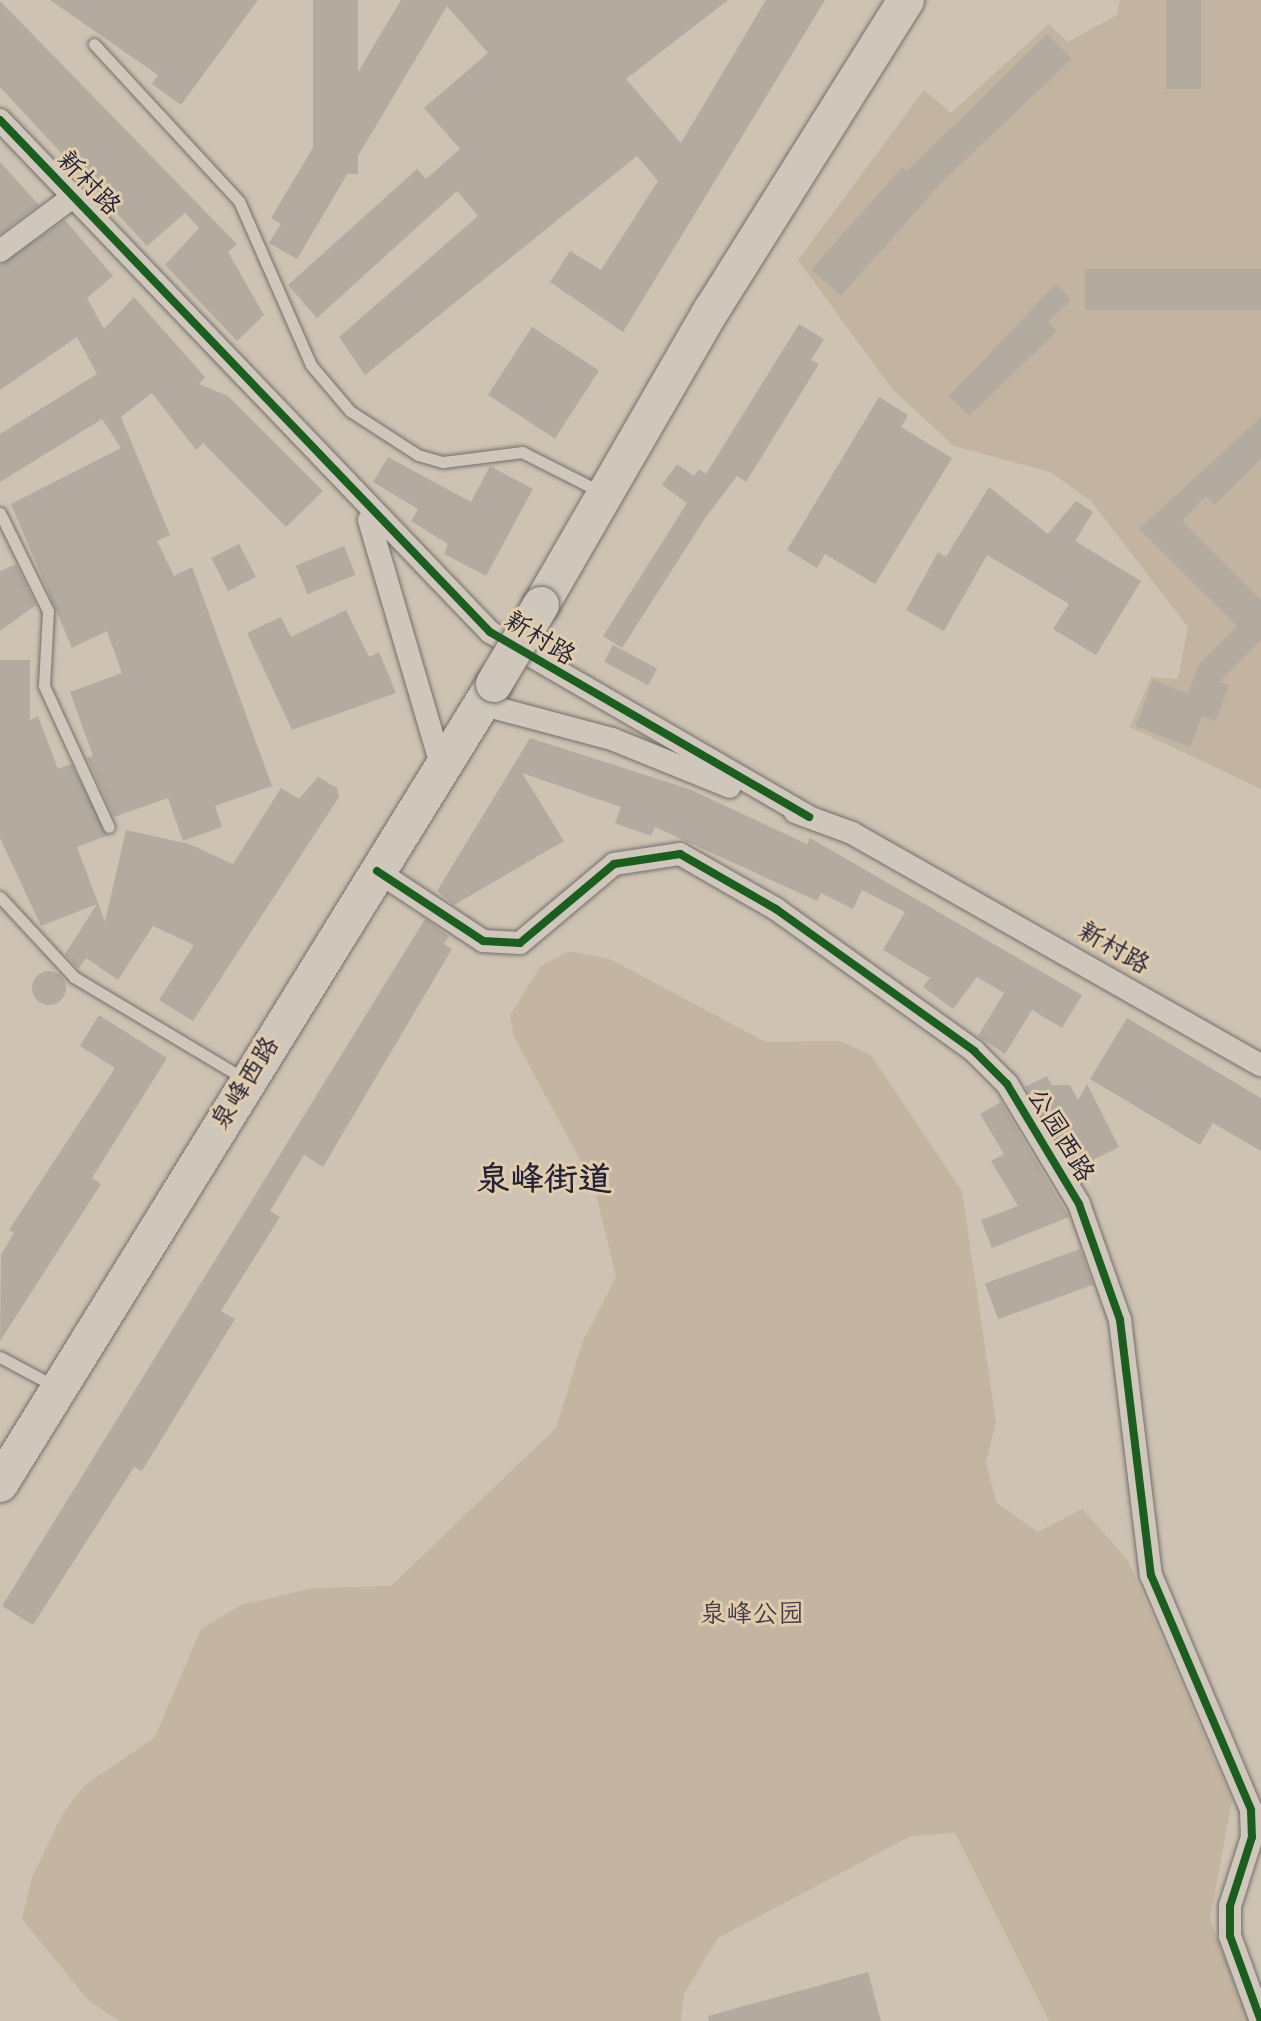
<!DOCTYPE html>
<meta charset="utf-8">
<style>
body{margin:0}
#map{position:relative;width:1261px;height:2021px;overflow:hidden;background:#cec3b2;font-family:Itim,"LXGW WenKai TC",sans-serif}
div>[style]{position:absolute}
.built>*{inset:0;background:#c2b4a1}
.green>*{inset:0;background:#c4b5a2}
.building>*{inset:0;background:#b3aba0;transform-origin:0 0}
.round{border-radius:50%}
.roads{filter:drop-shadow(0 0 2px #746f6c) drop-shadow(0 0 2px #746f6c)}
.service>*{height:11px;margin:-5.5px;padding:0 5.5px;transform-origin:5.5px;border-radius:5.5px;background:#cfc7bb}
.minor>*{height:22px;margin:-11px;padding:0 11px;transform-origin:11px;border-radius:11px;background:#cfc7bb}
.trunk>*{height:36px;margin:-18px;padding:0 18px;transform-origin:18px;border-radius:18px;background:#cfc7bb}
.bridges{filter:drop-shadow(0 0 2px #746f6c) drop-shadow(0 0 2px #746f6c)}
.trunk-bridge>*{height:36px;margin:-18px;padding:0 18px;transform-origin:18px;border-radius:18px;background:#cfc7bb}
.cycleway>*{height:8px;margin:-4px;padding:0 4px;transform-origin:4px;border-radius:4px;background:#1b5e20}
span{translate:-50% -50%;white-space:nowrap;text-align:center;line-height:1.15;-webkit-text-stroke:6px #e1ccab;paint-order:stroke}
.street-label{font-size:26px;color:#22223b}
.park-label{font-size:26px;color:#413d4d}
.district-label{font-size:34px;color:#22223b;font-weight:700}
</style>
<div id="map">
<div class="built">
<i style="clip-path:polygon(1120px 0,1261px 0,1261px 789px,1130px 727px,1151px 677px,1178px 679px,1188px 627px,1091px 501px,1050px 472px,954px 446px,892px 389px,798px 260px,924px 90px,951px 113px,1049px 24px,1068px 42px,1117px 15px)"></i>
</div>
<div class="green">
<i style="clip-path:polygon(569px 951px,610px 959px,766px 1042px,840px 1041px,871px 1055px,962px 1191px,996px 1422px,986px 1463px,997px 1503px,1038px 1532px,1082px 1509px,1128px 1560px,1232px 1801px,1210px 1919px,1249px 2021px,1049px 2021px,955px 1833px,911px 1836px,718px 1938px,684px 1994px,681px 2021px,119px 2021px,89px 2001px,22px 1919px,32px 1877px,62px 1815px,84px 1786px,155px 1737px,201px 1629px,241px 1605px,313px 1588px,391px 1586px,556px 1428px,583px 1341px,616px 1277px,594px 1186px,514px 1037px,510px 1015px,541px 966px)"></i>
</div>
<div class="building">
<i style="clip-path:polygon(50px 0,258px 0,181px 105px,152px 84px,158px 75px)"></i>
<i style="left:313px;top:0;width:45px;height:174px"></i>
<i style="clip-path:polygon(401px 0,728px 0,626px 79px,681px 143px,766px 0,825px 0,623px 332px,550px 282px,570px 251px,601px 270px,658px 181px,637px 156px,365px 375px,339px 337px,478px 216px,457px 191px,317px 318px,288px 285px,417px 169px,426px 179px,460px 149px,424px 108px,488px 53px,447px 6px,297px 259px,269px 243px,281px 224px,271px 218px)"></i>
<i style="left:1166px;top:0;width:35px;height:89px"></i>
<i style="clip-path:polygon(0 1px,237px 244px,228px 252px,264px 315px,237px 341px,165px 265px,199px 228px,185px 213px,147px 246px,0 87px)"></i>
<i style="clip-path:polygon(1047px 34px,1072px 59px,941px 183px,841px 296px,811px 270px,902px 167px,907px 171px)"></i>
<i style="clip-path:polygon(0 162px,39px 205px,0 234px)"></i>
<i style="clip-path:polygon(65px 220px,113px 276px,87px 298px,104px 329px,134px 297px,205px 377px,199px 384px,228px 396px,323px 491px,286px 527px,203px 443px,196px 450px,152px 393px,121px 417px,170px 535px,157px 541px,174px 576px,192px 567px,272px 786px,215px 806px,222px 827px,183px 841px,168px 798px,114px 817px,87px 758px,93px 756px,70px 692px,122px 673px,107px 631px,72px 648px,11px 504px,121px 448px,102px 419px,0 482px,0 434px,97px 374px,77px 337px,0 390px,0 265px)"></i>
<i style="left:1261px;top:269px;width:41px;height:176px;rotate:90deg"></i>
<i style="clip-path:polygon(1056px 284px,1071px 300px,1048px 322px,1057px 331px,969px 416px,949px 396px)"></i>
<i style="clip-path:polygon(799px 324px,824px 339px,811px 360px,819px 364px,746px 482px,737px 476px,706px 517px,622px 648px,603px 636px,687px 503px,662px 485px,677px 464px,694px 476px,699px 469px,706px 474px)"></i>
<i style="left:532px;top:327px;width:80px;height:81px;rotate:33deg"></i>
<i style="clip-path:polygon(879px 397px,908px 415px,901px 427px,952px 458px,875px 584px,825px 554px,817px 568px,787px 550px)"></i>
<i style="clip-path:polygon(1261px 417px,1261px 459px,1214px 505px,1206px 496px,1182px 521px,1261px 600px,1261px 640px,1219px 682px,1229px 685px,1216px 721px,1202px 716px,1190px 747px,1136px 726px,1153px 680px,1188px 694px,1199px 664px,1237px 626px,1139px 529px)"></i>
<i style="clip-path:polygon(388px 457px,471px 502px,490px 466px,533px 489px,486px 576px,444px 554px,448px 544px,411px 521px,418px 509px,373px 482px)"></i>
<i style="clip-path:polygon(989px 487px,1048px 534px,1076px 501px,1093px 512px,1075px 541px,1141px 581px,1096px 655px,1053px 629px,1069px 604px,987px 555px,944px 631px,906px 610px,938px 552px,946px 557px)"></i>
<i style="left:239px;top:544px;width:37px;height:31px;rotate:63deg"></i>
<i style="left:344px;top:546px;width:31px;height:52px;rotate:68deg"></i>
<i style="clip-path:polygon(16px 564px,36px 605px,0 631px,0 571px)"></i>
<i style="clip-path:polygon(346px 610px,369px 657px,379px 652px,396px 693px,292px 730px,247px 633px,281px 617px,291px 637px)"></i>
<i style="left:613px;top:645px;width:50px;height:19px;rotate:28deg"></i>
<i style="clip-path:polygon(0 660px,30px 660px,30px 720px,38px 716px,58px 769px,71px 764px,109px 835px,77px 847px,105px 922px,126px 830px,189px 844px,233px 864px,281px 788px,299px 799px,318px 777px,337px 788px,339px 797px,193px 1021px,159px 1000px,194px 945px,153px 926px,118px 980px,86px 958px,78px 969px,65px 954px,97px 904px,41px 926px,0 838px)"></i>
<i style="clip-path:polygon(530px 738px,689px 789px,807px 844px,810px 838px,1082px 995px,1062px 1028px,1032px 1010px,1005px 1054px,978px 1036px,1004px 993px,977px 977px,953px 1009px,923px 987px,930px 978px,883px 950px,905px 912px,862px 890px,853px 909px,821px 893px,817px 901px,655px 827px,651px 836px,615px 823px,621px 807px,522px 773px,564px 841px,454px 905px,437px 891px)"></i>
<i style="clip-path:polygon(425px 919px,449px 936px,444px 944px,452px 949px,323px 1167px,304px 1155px,270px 1211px,280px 1217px,221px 1311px,235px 1319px,142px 1471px,134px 1467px,33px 1625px,2px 1606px)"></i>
<i class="round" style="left:32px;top:971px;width:34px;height:34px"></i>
<i style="clip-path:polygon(99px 1015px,167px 1058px,92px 1178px,101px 1184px,0 1341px,1px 1255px,14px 1233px,9px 1230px,115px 1068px,80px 1046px)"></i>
<i style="clip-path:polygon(1127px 1018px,1261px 1098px,1261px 1151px,1213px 1123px,1200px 1145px,1090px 1079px)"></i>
<i style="clip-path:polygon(1047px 1076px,1052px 1085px,1070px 1085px,1078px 1100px,1087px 1084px,1119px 1147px,1075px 1169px,1025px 1087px)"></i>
<i style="clip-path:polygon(1001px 1102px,1069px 1217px,992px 1248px,981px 1220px,1018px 1206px,991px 1161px,1004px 1154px,980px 1114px)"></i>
<i style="left:1080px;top:1249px;width:38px;height:101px;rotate:70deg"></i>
<i style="clip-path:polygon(868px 1972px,881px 2021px,709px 2021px,708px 2016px)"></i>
</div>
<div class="roads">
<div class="service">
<i style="left:94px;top:44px;width:214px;rotate:47.3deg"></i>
<i style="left:239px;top:201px;width:179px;rotate:66.3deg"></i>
<i style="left:311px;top:365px;width:60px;rotate:49.7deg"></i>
<i style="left:350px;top:411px;width:81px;rotate:32.9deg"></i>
<i style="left:418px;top:455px;width:26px;rotate:16deg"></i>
<i style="left:443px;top:462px;width:80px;rotate:-7.2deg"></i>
<i style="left:522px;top:452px;width:89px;rotate:26.9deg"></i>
<i style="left:0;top:513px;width:109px;rotate:63.9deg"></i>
<i style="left:48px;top:611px;width:75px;rotate:93.1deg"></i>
<i style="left:44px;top:686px;width:155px;rotate:65.3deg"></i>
<i style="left:0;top:897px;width:109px;rotate:47.2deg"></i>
<i style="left:74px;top:977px;width:200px;rotate:30.9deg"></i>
<i style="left:0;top:1357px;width:61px;rotate:28.2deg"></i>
</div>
<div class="minor">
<i style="left:0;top:120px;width:709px;rotate:46.26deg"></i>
<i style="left:490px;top:632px;width:369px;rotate:30.1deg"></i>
<i style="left:0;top:251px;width:92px;rotate:-36.6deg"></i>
<i style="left:369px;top:520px;width:259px;rotate:73.6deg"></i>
<i style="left:481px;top:704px;width:136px;rotate:15deg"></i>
<i style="left:612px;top:739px;width:127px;rotate:22.1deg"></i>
<i style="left:795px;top:812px;width:61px;rotate:20.2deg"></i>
<i style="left:852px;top:833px;width:470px;rotate:29.6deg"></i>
<i style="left:377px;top:871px;width:127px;rotate:33.4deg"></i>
<i style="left:483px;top:941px;width:37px;rotate:3deg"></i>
<i style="left:520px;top:943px;width:123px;rotate:-40deg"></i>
<i style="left:614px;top:864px;width:67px;rotate:-8.6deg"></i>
<i style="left:680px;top:854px;width:111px;rotate:29.8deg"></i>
<i style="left:776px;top:909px;width:244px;rotate:35.6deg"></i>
<i style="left:974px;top:1051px;width:47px;rotate:45deg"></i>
<i style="left:1007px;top:1084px;width:140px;rotate:59deg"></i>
<i style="left:1079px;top:1204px;width:123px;rotate:70.5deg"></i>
<i style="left:1120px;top:1320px;width:257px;rotate:83.1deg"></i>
<i style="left:1151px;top:1575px;width:255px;rotate:66.9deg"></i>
<i style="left:1251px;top:1810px;width:27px;rotate:88deg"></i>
<i style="left:1252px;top:1837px;width:72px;rotate:107.7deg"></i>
<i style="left:1230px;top:1906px;width:30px;rotate:90deg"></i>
<i style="left:1230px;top:1936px;width:90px;rotate:70deg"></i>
</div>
<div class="trunk">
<i style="left:541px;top:605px;width:340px;rotate:-60deg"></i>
<i style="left:711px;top:311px;width:367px;rotate:-57.9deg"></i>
<i style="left:0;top:1484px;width:940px;rotate:-58.3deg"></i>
</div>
</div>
<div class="bridges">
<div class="trunk-bridge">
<i style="left:494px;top:684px;width:92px;rotate:-59.3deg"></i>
</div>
</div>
<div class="cycleway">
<i style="left:0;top:120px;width:709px;rotate:46.26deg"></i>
<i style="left:490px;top:632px;width:369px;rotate:30.1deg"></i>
<i style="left:377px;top:871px;width:127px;rotate:33.4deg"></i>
<i style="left:483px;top:941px;width:37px;rotate:3deg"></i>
<i style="left:520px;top:943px;width:123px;rotate:-40deg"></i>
<i style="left:614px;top:864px;width:67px;rotate:-8.6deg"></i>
<i style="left:680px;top:854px;width:111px;rotate:29.8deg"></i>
<i style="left:776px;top:909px;width:244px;rotate:35.6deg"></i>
<i style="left:974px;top:1051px;width:47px;rotate:45deg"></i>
<i style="left:1007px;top:1084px;width:140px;rotate:59deg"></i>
<i style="left:1079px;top:1204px;width:123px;rotate:70.5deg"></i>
<i style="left:1120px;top:1320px;width:257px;rotate:83.1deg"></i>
<i style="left:1151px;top:1575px;width:255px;rotate:66.9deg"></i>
<i style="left:1251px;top:1810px;width:27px;rotate:88deg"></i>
<i style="left:1252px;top:1837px;width:72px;rotate:107.7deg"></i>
<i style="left:1230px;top:1906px;width:30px;rotate:90deg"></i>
<i style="left:1230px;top:1936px;width:90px;rotate:70deg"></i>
</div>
<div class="street-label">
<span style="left:89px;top:183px;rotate:46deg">新村路</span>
<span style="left:540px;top:638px;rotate:32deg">新村路</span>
<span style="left:1114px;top:948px;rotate:30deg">新村路</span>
<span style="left:245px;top:1083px;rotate:-58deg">泉峰西路</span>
<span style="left:1061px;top:1135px;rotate:59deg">公园西路</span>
</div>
<div class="park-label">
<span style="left:752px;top:1614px">泉峰公园</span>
</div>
<div class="district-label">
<span style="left:544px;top:1179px">泉峰街道</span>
</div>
</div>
